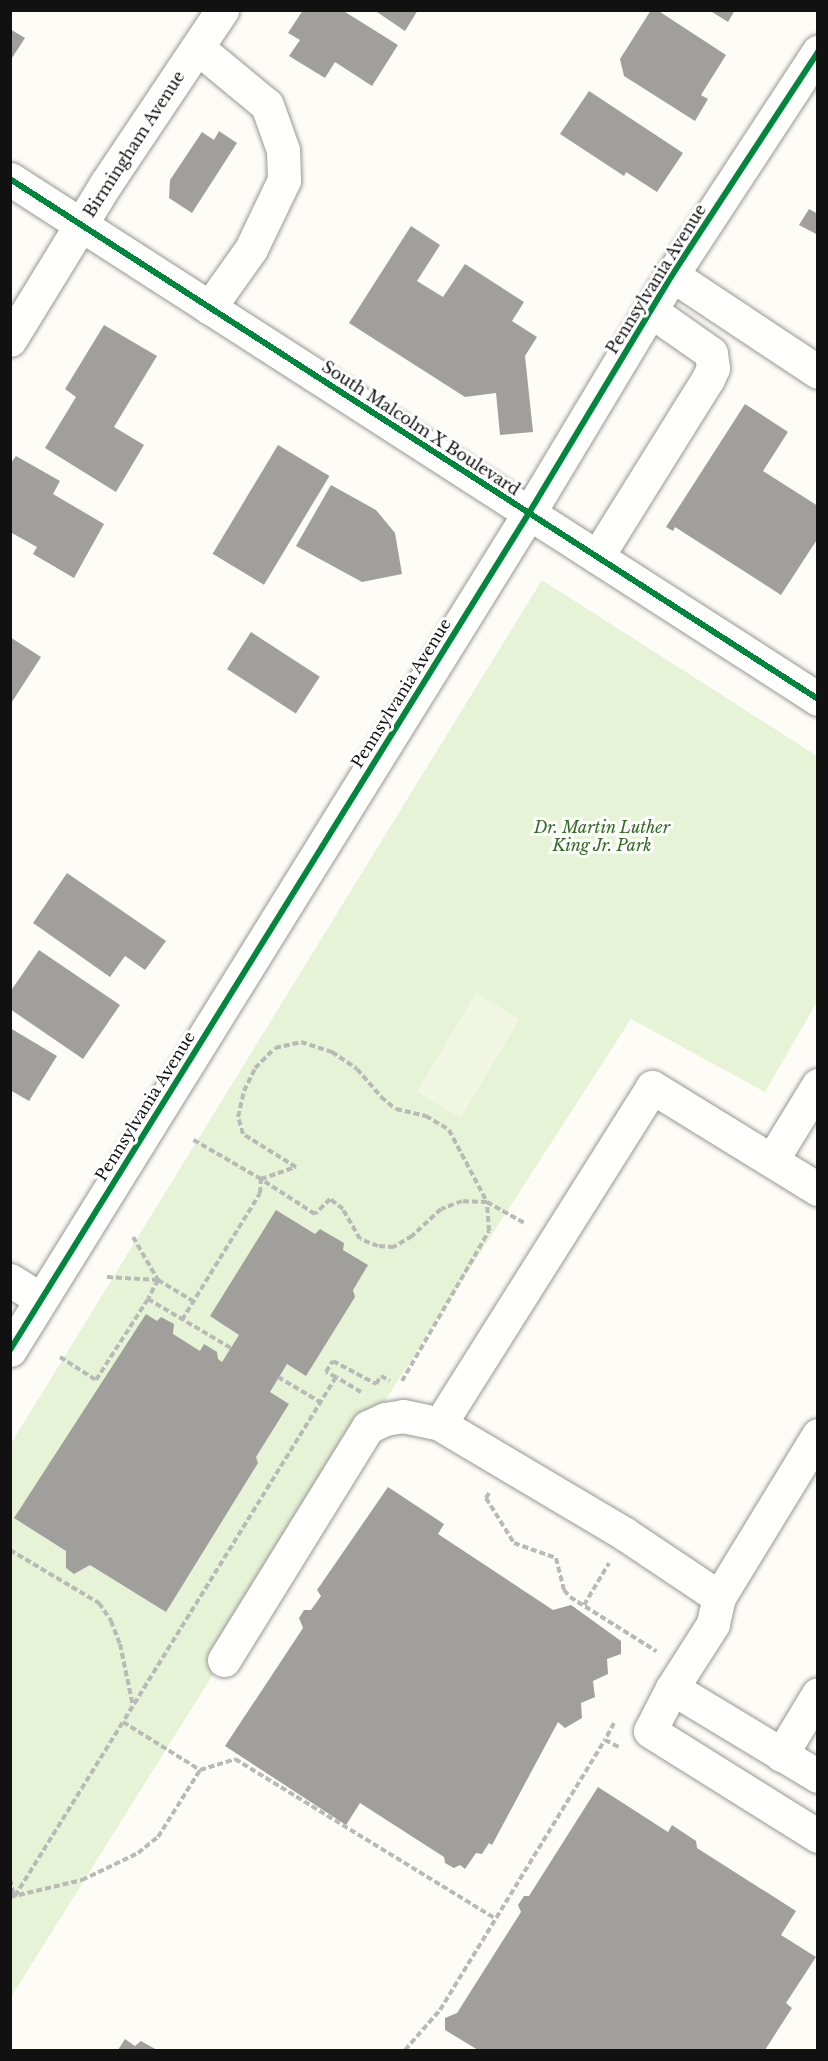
<!DOCTYPE html>
<style>
body{margin:0}
#map{position:relative;width:828px;height:2061px;overflow:hidden;background:#fdfcf7;font-family:"Libre Baskerville",serif}
div>[style]{position:absolute}
.green>*{inset:0;background:#e7f3d7}
.pitch>*{inset:0;background:#f0f6e1;transform-origin:0 0}
.building>*{inset:0;background:#a19f9c;transform-origin:0 0}
.path>*{height:4px;margin-top:-2px;transform-origin:0;background:repeating-linear-gradient(90deg,#b9b9b8 0 6px,transparent 0 9px)}
.roads{filter:drop-shadow(0 0 2px #979795) drop-shadow(0 0 2px #979795)}
.minor>*{height:33px;margin:-16.5px;padding:0 16.5px;transform-origin:16.5px;border-radius:16.5px;background:#fffffe}
.cycleway>*{height:6px;margin:-3px;padding:0 3px;transform-origin:3px;border-radius:3px;background:#00873e}
span{translate:-50% -50%;white-space:nowrap;text-align:center;line-height:1.15;-webkit-text-stroke:6px #fff;paint-order:stroke}
.street-label{font-size:16px;color:#111}
.park-label{font-size:16px;color:#2f6b1f;font-style:italic}
.frame{position:absolute;inset:0;border:12px solid #111;pointer-events:none}
</style>
<div id="map">
<div class="green">
<i style="clip-path:polygon(542px 580px,817px 756px,817px 1002px,765px 1092px,631px 1019px,368px 1427px,11px 1997px,10px 1445px)"></i>
</div>
<div class="pitch">
<i style="left:476px;top:993px;width:51px;height:115px;rotate:31deg"></i>
</div>
<div class="building">
<i style="clip-path:polygon(303px 10px,342px 10px,398px 45px,372px 86px,335px 62px,325px 78px,289px 56px,300px 40px,288px 33px)"></i>
<i style="clip-path:polygon(374px 10px,418px 10px,405px 31px)"></i>
<i style="clip-path:polygon(651px 10px,657px 10px,726px 55px,701px 95px,708px 99px,695px 121px,624px 76px,620px 59px)"></i>
<i style="clip-path:polygon(709px 10px,735px 10px,728px 22px)"></i>
<i style="clip-path:polygon(10px 29px,25px 38px,10px 61px)"></i>
<i style="clip-path:polygon(589px 91px,683px 153px,657px 192px,626px 172px,624px 176px,560px 134px)"></i>
<i style="clip-path:polygon(219px 131px,237px 143px,192px 213px,169px 198px,170px 180px,202px 132px,214px 140px)"></i>
<i style="clip-path:polygon(809px 209px,818px 214px,818px 235px,799px 225px)"></i>
<i style="clip-path:polygon(411px 226px,440px 245px,417px 281px,443px 297px,465px 264px,524px 302px,512px 321px,537px 337px,525px 356px,533px 432px,500px 435px,496px 393px,465px 397px,349px 323px)"></i>
<i style="clip-path:polygon(104px 325px,157px 356px,114px 427px,144px 445px,116px 492px,45px 448px,76px 397px,65px 389px)"></i>
<i style="clip-path:polygon(745px 404px,788px 432px,763px 471px,818px 506px,818px 538px,781px 595px,675px 527px,673px 531px,666px 527px)"></i>
<i style="left:278px;top:445px;width:60px;height:127px;rotate:31deg"></i>
<i style="clip-path:polygon(16px 456px,60px 481px,53px 494px,104px 524px,74px 578px,33px 554px,37px 547px,10px 532px,10px 464px)"></i>
<i style="clip-path:polygon(331px 485px,376px 510px,395px 533px,402px 574px,362px 582px,296px 546px)"></i>
<i style="left:251px;top:632px;width:82px;height:44px;rotate:33deg"></i>
<i style="clip-path:polygon(10px 637px,41px 657px,10px 705px)"></i>
<i style="clip-path:polygon(67px 873px,166px 941px,145px 970px,125px 956px,110px 977px,33px 923px)"></i>
<i style="clip-path:polygon(39px 950px,120px 1005px,83px 1059px,10px 1009px,10px 992px)"></i>
<i style="clip-path:polygon(10px 1028px,57px 1056px,29px 1101px,10px 1090px)"></i>
<i style="clip-path:polygon(276px 1210px,315px 1234px,320px 1229px,344px 1243px,343px 1250px,368px 1265px,353px 1290px,355px 1297px,306px 1376px,287px 1364px,270px 1392px,289px 1404px,256px 1457px,258px 1463px,166px 1612px,90px 1565px,74px 1574px,66px 1568px,66px 1551px,14px 1518px,146px 1314px,157px 1321px,161px 1317px,174px 1324px,173px 1334px,200px 1351px,204px 1344px,217px 1352px,218px 1359px,222px 1362px,239px 1335px,210px 1316px)"></i>
<i style="clip-path:polygon(388px 1487px,444px 1524px,438px 1534px,553px 1610px,571px 1605px,621px 1641px,621px 1654px,607px 1659px,608px 1674px,593px 1681px,595px 1697px,581px 1703px,582px 1718px,565px 1728px,558px 1722px,492px 1845px,489px 1843px,482px 1854px,476px 1853px,465px 1869px,460px 1865px,454px 1868px,445px 1863px,444px 1857px,360px 1803px,346px 1825px,225px 1746px,303px 1628px,299px 1618px,304px 1610px,311px 1610px,321px 1596px,317px 1590px)"></i>
<i style="clip-path:polygon(598px 1787px,668px 1832px,672px 1825px,696px 1841px,697px 1848px,796px 1911px,781px 1935px,816px 1957px,786px 2003px,792px 2008px,765px 2050px,478px 2050px,445px 2030px,445px 2018px,457px 2013px,521px 1912px,518px 1905px,524px 1896px,529px 1896px)"></i>
<i style="clip-path:polygon(125px 2039px,135px 2046px,141px 2041px,157px 2050px,118px 2050px)"></i>
</div>
<div class="path">
<i style="left:301px;top:1042px;width:33px;rotate:18deg"></i>
<i style="left:332px;top:1052px;width:30px;rotate:34deg"></i>
<i style="left:357px;top:1069px;width:37px;rotate:49deg"></i>
<i style="left:381px;top:1097px;width:19px;rotate:39deg"></i>
<i style="left:396px;top:1109px;width:31px;rotate:13deg"></i>
<i style="left:426px;top:1116px;width:27px;rotate:31deg"></i>
<i style="left:449px;top:1130px;width:81px;rotate:62.2deg"></i>
<i style="left:487px;top:1202px;width:25px;rotate:-178deg"></i>
<i style="left:462px;top:1201px;width:22px;rotate:159deg"></i>
<i style="left:441px;top:1209px;width:40px;rotate:137deg"></i>
<i style="left:412px;top:1236px;width:21px;rotate:149deg"></i>
<i style="left:394px;top:1247px;width:16px;rotate:-176deg"></i>
<i style="left:378px;top:1246px;width:19px;rotate:-159deg"></i>
<i style="left:360px;top:1239px;width:34px;rotate:-120deg"></i>
<i style="left:343px;top:1209px;width:16px;rotate:-142deg"></i>
<i style="left:330px;top:1199px;width:21px;rotate:135deg"></i>
<i style="left:315px;top:1214px;width:64px;rotate:-147.1deg"></i>
<i style="left:261px;top:1179px;width:37px;rotate:-19deg"></i>
<i style="left:296px;top:1167px;width:62px;rotate:-148.1deg"></i>
<i style="left:243px;top:1134px;width:18px;rotate:-106deg"></i>
<i style="left:238px;top:1117px;width:27px;rotate:-77deg"></i>
<i style="left:244px;top:1091px;width:25px;rotate:-64deg"></i>
<i style="left:255px;top:1068px;width:28px;rotate:-45deg"></i>
<i style="left:275px;top:1048px;width:27px;rotate:-13deg"></i>
<i style="left:133px;top:1237px;width:50px;rotate:59.8deg"></i>
<i style="left:158px;top:1280px;width:41px;rotate:31deg"></i>
<i style="left:107px;top:1277px;width:51px;rotate:3.4deg"></i>
<i style="left:158px;top:1280px;width:21px;rotate:118deg"></i>
<i style="left:182px;top:1320px;width:149px;rotate:-58.4deg"></i>
<i style="left:260px;top:1193px;width:14px;rotate:-86deg"></i>
<i style="left:261px;top:1179px;width:80px;rotate:-149.9deg"></i>
<i style="left:60px;top:1357px;width:43px;rotate:32.6deg"></i>
<i style="left:96px;top:1380px;width:96px;rotate:-57.3deg"></i>
<i style="left:148px;top:1299px;width:96px;rotate:30.6deg"></i>
<i style="left:278px;top:1377px;width:49px;rotate:30.8deg"></i>
<i style="left:336px;top:1377px;width:11px;rotate:-153deg"></i>
<i style="left:326px;top:1372px;width:13px;rotate:-58deg"></i>
<i style="left:333px;top:1361px;width:49px;rotate:28.1deg"></i>
<i style="left:376px;top:1384px;width:9px;rotate:-58deg"></i>
<i style="left:381px;top:1376px;width:10px;rotate:29deg"></i>
<i style="left:402px;top:1381px;width:173px;rotate:-59.9deg"></i>
<i style="left:489px;top:1231px;width:29px;rotate:-94deg"></i>
<i style="left:487px;top:1202px;width:45px;rotate:29.4deg"></i>
<i style="left:361px;top:1392px;width:29px;rotate:-149deg"></i>
<i style="left:336px;top:1377px;width:405px;rotate:121.7deg"></i>
<i style="left:123px;top:1722px;width:91px;rotate:31.9deg"></i>
<i style="left:200px;top:1770px;width:37px;rotate:-17deg"></i>
<i style="left:235px;top:1759px;width:306px;rotate:31.5deg"></i>
<i style="left:489px;top:1493px;width:6px;rotate:121deg"></i>
<i style="left:486px;top:1498px;width:53px;rotate:58.1deg"></i>
<i style="left:514px;top:1543px;width:45px;rotate:19.7deg"></i>
<i style="left:556px;top:1558px;width:33px;rotate:76deg"></i>
<i style="left:564px;top:1590px;width:9px;rotate:49deg"></i>
<i style="left:570px;top:1597px;width:102px;rotate:32.1deg"></i>
<i style="left:10px;top:1550px;width:104px;rotate:30.8deg"></i>
<i style="left:99px;top:1603px;width:22px;rotate:56deg"></i>
<i style="left:111px;top:1621px;width:25px;rotate:69deg"></i>
<i style="left:120px;top:1644px;width:63px;rotate:78.2deg"></i>
<i style="left:584px;top:1605px;width:49px;rotate:-59.2deg"></i>
<i style="left:614px;top:1723px;width:19px;rotate:118deg"></i>
<i style="left:605px;top:1740px;width:16px;rotate:27deg"></i>
<i style="left:10px;top:1879px;width:17px;rotate:77deg"></i>
<i style="left:15px;top:1896px;width:205px;rotate:-58.2deg"></i>
<i style="left:10px;top:1897px;width:74px;rotate:-13.3deg"></i>
<i style="left:82px;top:1880px;width:62px;rotate:-25.7deg"></i>
<i style="left:138px;top:1853px;width:26px;rotate:-39deg"></i>
<i style="left:158px;top:1837px;width:79px;rotate:-57.9deg"></i>
<i style="left:405px;top:2050px;width:53px;rotate:-48.8deg"></i>
<i style="left:440px;top:2010px;width:316px;rotate:-58.6deg"></i>
</div>
<div class="roads">
<div class="minor">
<i style="left:198px;top:48px;width:89px;rotate:39.6deg"></i>
<i style="left:267px;top:105px;width:48px;rotate:70.4deg"></i>
<i style="left:283px;top:150px;width:30px;rotate:88deg"></i>
<i style="left:284px;top:180px;width:76px;rotate:115.6deg"></i>
<i style="left:251px;top:249px;width:72px;rotate:125.4deg"></i>
<i style="left:10px;top:179px;width:961px;rotate:32.76deg"></i>
<i style="left:672px;top:275px;width:175px;rotate:33.6deg"></i>
<i style="left:10px;top:340px;width:185px;rotate:-58.5deg"></i>
<i style="left:107px;top:182px;width:207px;rotate:-56.2deg"></i>
<i style="left:597px;top:557px;width:210px;rotate:-58.1deg"></i>
<i style="left:708px;top:379px;width:12px;rotate:-66deg"></i>
<i style="left:713px;top:368px;width:15px;rotate:-98deg"></i>
<i style="left:711px;top:353px;width:73px;rotate:-145deg"></i>
<i style="left:772px;top:1160px;width:88px;rotate:-58.5deg"></i>
<i style="left:10px;top:1280px;width:36px;rotate:32deg"></i>
<i style="left:10px;top:1350px;width:985px;rotate:-58.2deg"></i>
<i style="left:529px;top:513px;width:278px;rotate:-59deg"></i>
<i style="left:672px;top:275px;width:267px;rotate:-56.8deg"></i>
<i style="left:818px;top:1435px;width:190px;rotate:121.4deg"></i>
<i style="left:719px;top:1597px;width:28px;rotate:103deg"></i>
<i style="left:713px;top:1624px;width:76px;rotate:122.6deg"></i>
<i style="left:672px;top:1688px;width:48px;rotate:117.1deg"></i>
<i style="left:650px;top:1731px;width:198px;rotate:32deg"></i>
<i style="left:719px;top:1597px;width:113px;rotate:-146.2deg"></i>
<i style="left:625px;top:1534px;width:215px;rotate:-149.3deg"></i>
<i style="left:440px;top:1424px;width:398px;rotate:-57.8deg"></i>
<i style="left:652px;top:1087px;width:195px;rotate:31.6deg"></i>
<i style="left:224px;top:1660px;width:274px;rotate:-58.3deg"></i>
<i style="left:368px;top:1427px;width:19px;rotate:-25deg"></i>
<i style="left:385px;top:1419px;width:18px;rotate:-9deg"></i>
<i style="left:403px;top:1416px;width:38px;rotate:12deg"></i>
<i style="left:672px;top:1688px;width:170px;rotate:31.1deg"></i>
<i style="left:781px;top:1755px;width:71px;rotate:-58.8deg"></i>
</div>
</div>
<div class="cycleway">
<i style="left:10px;top:179px;width:961px;rotate:32.76deg"></i>
<i style="left:10px;top:1350px;width:985px;rotate:-58.2deg"></i>
<i style="left:529px;top:513px;width:278px;rotate:-59deg"></i>
<i style="left:672px;top:275px;width:267px;rotate:-56.8deg"></i>
</div>
<div class="street-label">
<span style="left:134px;top:144px;rotate:-57deg">Birmingham Avenue</span>
<span style="left:656px;top:279px;rotate:-58deg">Pennsylvania Avenue</span>
<span style="left:421px;top:428px;rotate:33deg">South Malcolm X Boulevard</span>
<span style="left:401px;top:693px;rotate:-58deg">Pennsylvania Avenue</span>
<span style="left:145px;top:1106px;rotate:-58deg">Pennsylvania Avenue</span>
</div>
<div class="park-label">
<span style="left:602px;top:836px">Dr. Martin Luther<br>King Jr. Park</span>
</div>
<div class="frame"></div>
</div>
